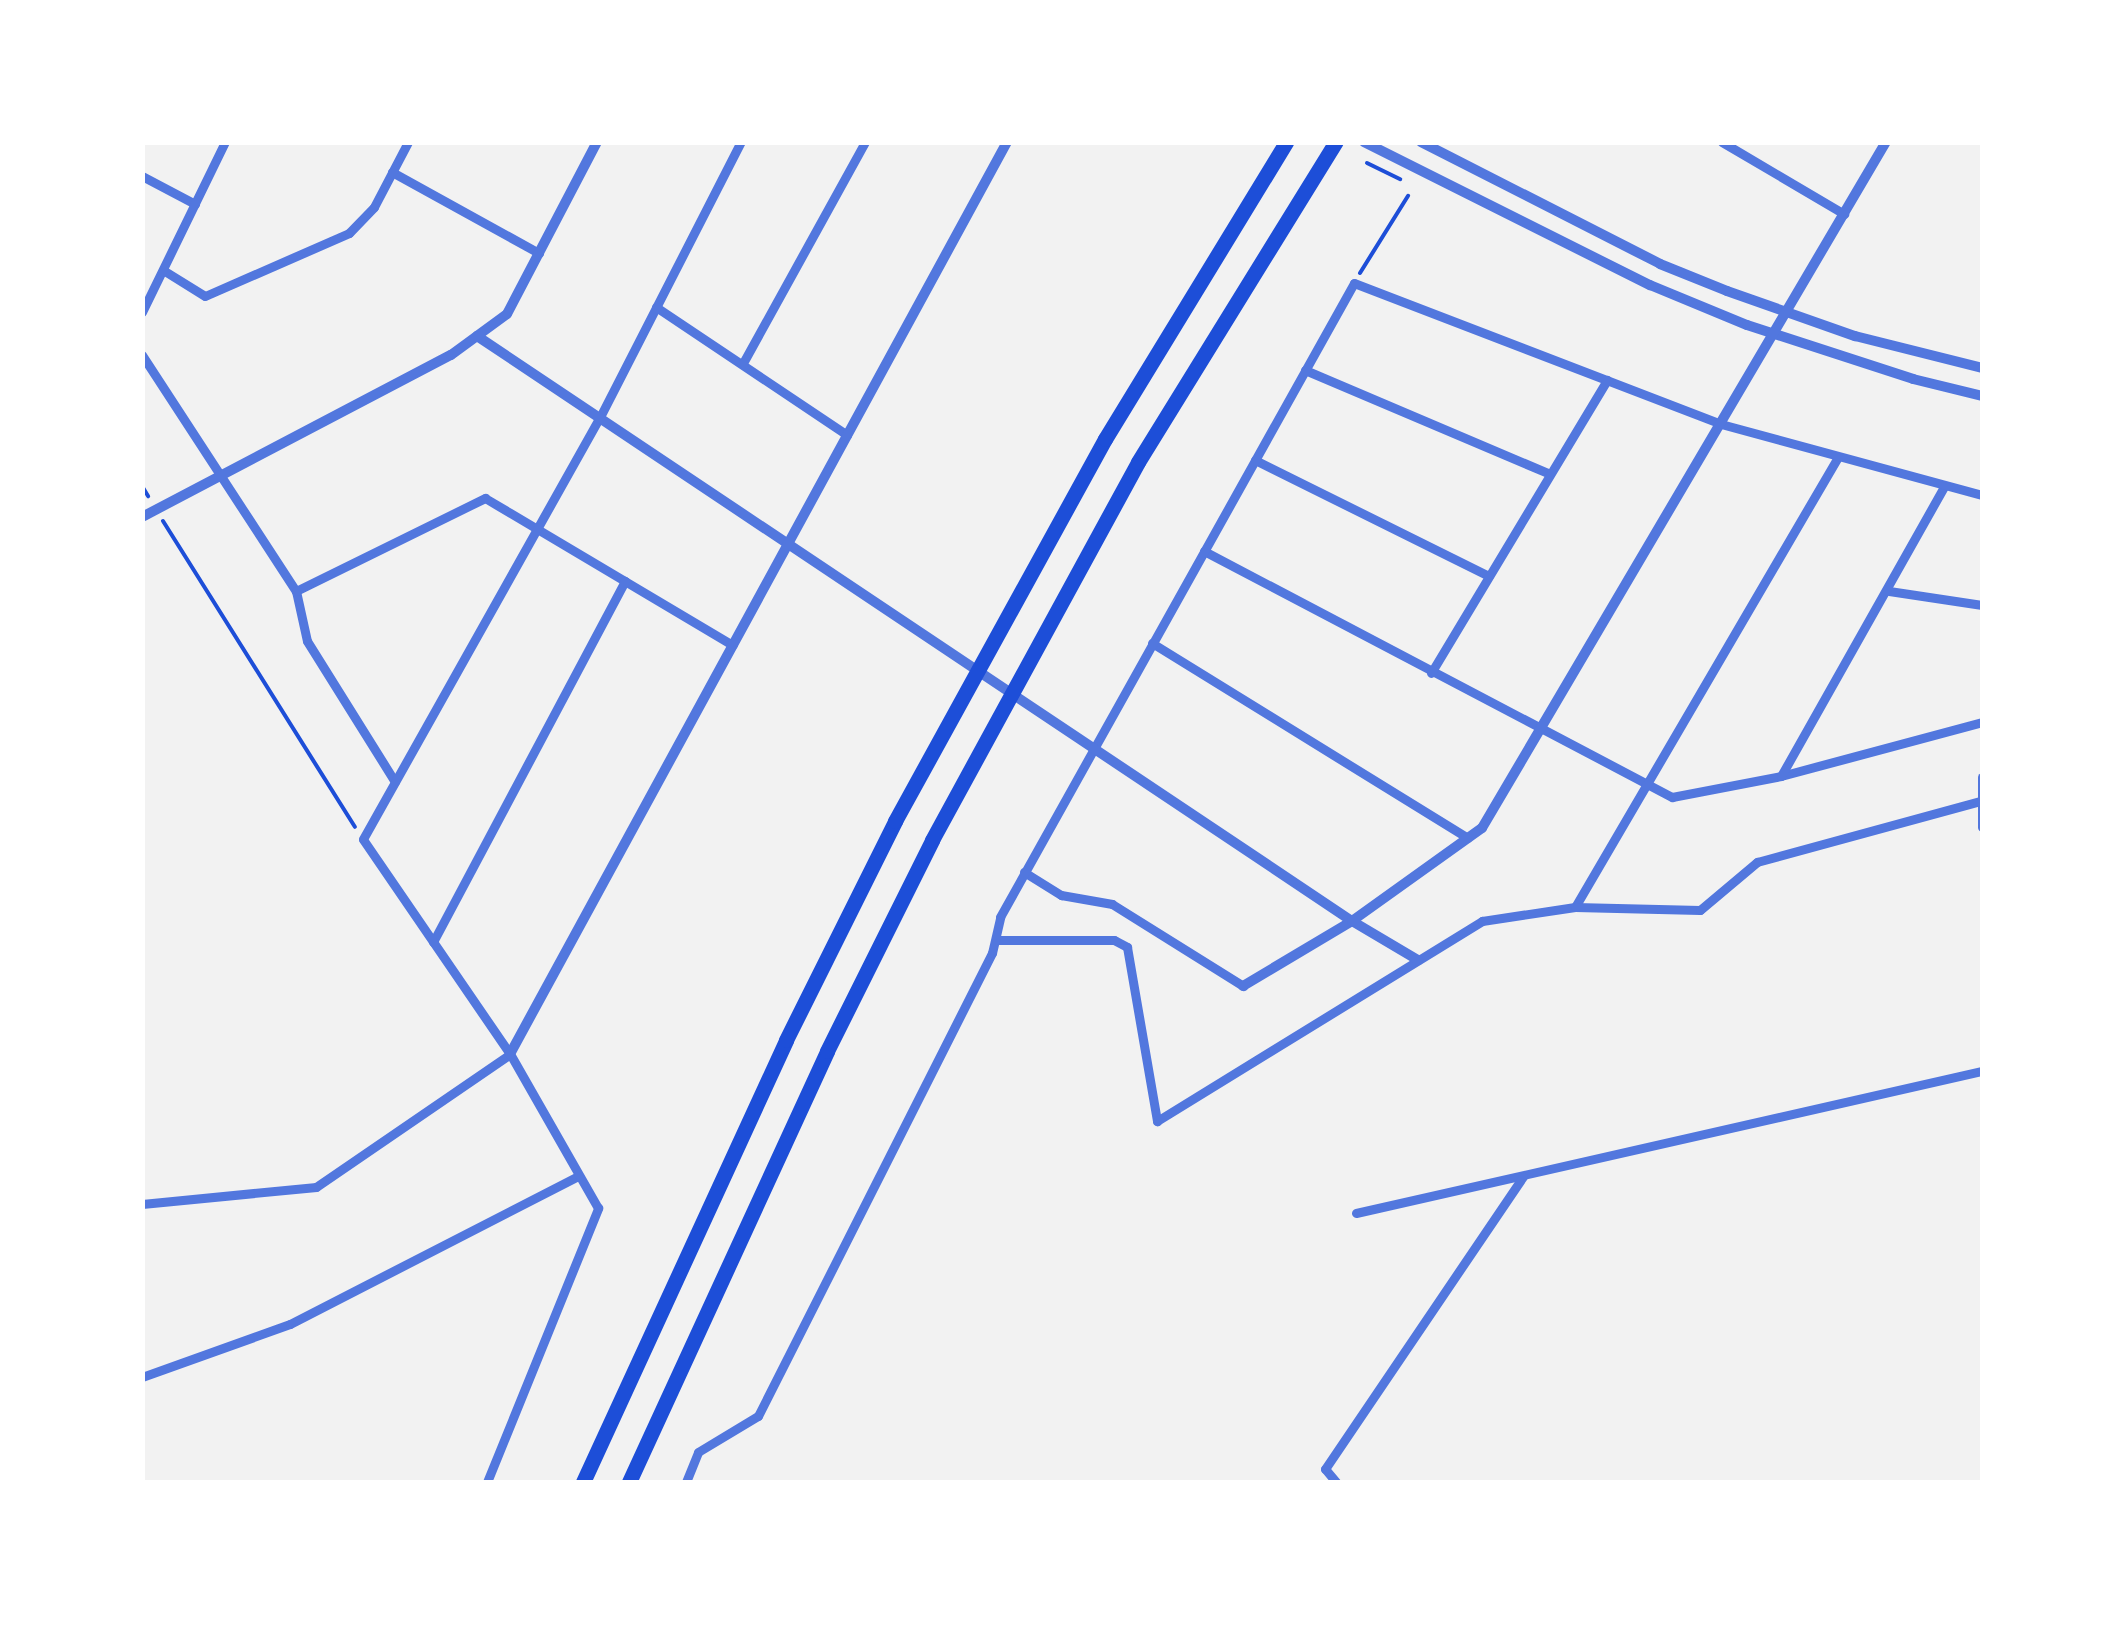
<!DOCTYPE html>
<style>
body{margin:0}
#map{position:relative;width:2125px;height:1625px;overflow:hidden;background:#f2f2f2;font-family:Raleway,sans-serif}
div>[style]{position:absolute}
.path>*{height:4px;margin:-2px;padding:0 2px;transform-origin:2px;border-radius:2px;background:#1d4ed8}
.minor>*{height:9px;margin:-4.5px;padding:0 4.5px;transform-origin:4.5px;border-radius:4.5px;background:#5277de}
.tertiary>*{height:10px;margin:-5px;padding:0 5px;transform-origin:5px;border-radius:5px;background:#5277de}
.motorway>*{height:15px;margin:-7.5px;padding:0 7.5px;transform-origin:7.5px;border-radius:7.5px;background:#1d4ed8}
span{translate:-50% -50%;white-space:nowrap;text-align:center;line-height:1.15;-webkit-text-stroke:10px #fff;paint-order:stroke}
.frame{position:absolute;inset:0;border:145px solid #fff;pointer-events:none}
</style>
<div id="map">
<div class="path">
<i style="left:1367px;top:163px;width:37px;rotate:26deg"></i>
<i style="left:1360px;top:273px;width:91px;rotate:-58.1deg"></i>
<i style="left:142px;top:486px;width:12px;rotate:59deg"></i>
<i style="left:163px;top:521px;width:361px;rotate:57.9deg"></i>
</div>
<div class="minor">
<i style="left:1722px;top:142px;width:142px;rotate:30.5deg"></i>
<i style="left:392px;top:172px;width:168px;rotate:28.9deg"></i>
<i style="left:142px;top:176px;width:60px;rotate:27.8deg"></i>
<i style="left:163px;top:270px;width:49px;rotate:31.8deg"></i>
<i style="left:205px;top:296px;width:157px;rotate:-23.6deg"></i>
<i style="left:349px;top:233px;width:36px;rotate:-46deg"></i>
<i style="left:374px;top:207px;width:73px;rotate:-62.4deg"></i>
<i style="left:656px;top:307px;width:230px;rotate:33.8deg"></i>
<i style="left:142px;top:312px;width:189px;rotate:-64deg"></i>
<i style="left:142px;top:355px;width:282px;rotate:56.9deg"></i>
<i style="left:296px;top:591px;width:51px;rotate:77.6deg"></i>
<i style="left:307px;top:641px;width:166px;rotate:58deg"></i>
<i style="left:743px;top:363px;width:252px;rotate:-61.1deg"></i>
<i style="left:1305px;top:370px;width:266px;rotate:23deg"></i>
<i style="left:1255px;top:460px;width:261px;rotate:26.4deg"></i>
<i style="left:1204px;top:551px;width:529px;rotate:27.73deg"></i>
<i style="left:1672px;top:797px;width:111px;rotate:-10.9deg"></i>
<i style="left:1781px;top:776px;width:208px;rotate:-15deg"></i>
<i style="left:296px;top:591px;width:211px;rotate:-26.2deg"></i>
<i style="left:485px;top:498px;width:288px;rotate:30.7deg"></i>
<i style="left:1889px;top:591px;width:94px;rotate:8.6deg"></i>
<i style="left:1152px;top:643px;width:371px;rotate:31.7deg"></i>
<i style="left:1431px;top:673px;width:342px;rotate:-59deg"></i>
<i style="left:1781px;top:776px;width:332px;rotate:-60.6deg"></i>
<i style="left:1982px;top:777px;width:50px;rotate:90deg"></i>
<i style="left:1024px;top:872px;width:44px;rotate:31.9deg"></i>
<i style="left:1061px;top:895px;width:52px;rotate:10deg"></i>
<i style="left:1112px;top:904px;width:155px;rotate:32deg"></i>
<i style="left:1575px;top:907px;width:521px;rotate:-59.7deg"></i>
<i style="left:997px;top:940px;width:117px"></i>
<i style="left:1114px;top:940px;width:15px;rotate:28deg"></i>
<i style="left:1127px;top:947px;width:177px;rotate:80.2deg"></i>
<i style="left:1157px;top:1121px;width:382px;rotate:-31.6deg"></i>
<i style="left:1482px;top:921px;width:94px;rotate:-8.6deg"></i>
<i style="left:1575px;top:907px;width:125px;rotate:1.4deg"></i>
<i style="left:1700px;top:910px;width:75px;rotate:-40.1deg"></i>
<i style="left:1757px;top:862px;width:231px;rotate:-15.3deg"></i>
<i style="left:433px;top:942px;width:409px;rotate:-62deg"></i>
<i style="left:142px;top:1204px;width:175px;rotate:-5.6deg"></i>
<i style="left:316px;top:1187px;width:235px;rotate:-34.4deg"></i>
<i style="left:1356px;top:1213px;width:642px;rotate:-12.78deg"></i>
<i style="left:142px;top:1377px;width:157px;rotate:-19.7deg"></i>
<i style="left:290px;top:1324px;width:324px;rotate:-27.2deg"></i>
<i style="left:487px;top:1482px;width:296px;rotate:-67.9deg"></i>
<i style="left:598px;top:1208px;width:177px;rotate:-119.7deg"></i>
<i style="left:510px;top:1054px;width:260px;rotate:-124.4deg"></i>
<i style="left:363px;top:839px;width:484px;rotate:-60.7deg"></i>
<i style="left:600px;top:417px;width:309px;rotate:-62.9deg"></i>
<i style="left:686px;top:1482px;width:32px;rotate:-68deg"></i>
<i style="left:698px;top:1452px;width:70px;rotate:-31deg"></i>
<i style="left:758px;top:1416px;width:519px;rotate:-63.19deg"></i>
<i style="left:992px;top:953px;width:37px;rotate:-77deg"></i>
<i style="left:1000px;top:917px;width:726px;rotate:-60.82deg"></i>
<i style="left:1354px;top:283px;width:393px;rotate:21deg"></i>
<i style="left:1721px;top:424px;width:270px;rotate:15.2deg"></i>
<i style="left:1336px;top:1482px;width:17px;rotate:-130deg"></i>
<i style="left:1325px;top:1469px;width:353px;rotate:-55.9deg"></i>
</div>
<div class="tertiary">
<i style="left:1364px;top:142px;width:320px;rotate:26.6deg"></i>
<i style="left:1650px;top:285px;width:105px;rotate:22.4deg"></i>
<i style="left:1747px;top:325px;width:175px;rotate:18deg"></i>
<i style="left:1913px;top:379px;width:71px;rotate:13.8deg"></i>
<i style="left:1421px;top:142px;width:268px;rotate:27deg"></i>
<i style="left:1660px;top:264px;width:72px;rotate:21.9deg"></i>
<i style="left:1727px;top:291px;width:136px;rotate:19.4deg"></i>
<i style="left:1855px;top:336px;width:131px;rotate:14.1deg"></i>
<i style="left:477px;top:336px;width:1053px;rotate:33.77deg"></i>
<i style="left:1352px;top:921px;width:77px;rotate:30.6deg"></i>
<i style="left:142px;top:517px;width:349px;rotate:-27.7deg"></i>
<i style="left:451px;top:355px;width:69px;rotate:-36.2deg"></i>
<i style="left:507px;top:314px;width:194px;rotate:-62.4deg"></i>
<i style="left:1243px;top:986px;width:127px;rotate:-30.8deg"></i>
<i style="left:1352px;top:921px;width:160px;rotate:-35.6deg"></i>
<i style="left:1482px;top:828px;width:796px;rotate:-59.51deg"></i>
<i style="left:510px;top:1054px;width:1039px;rotate:-61.41deg"></i>
</div>
<div class="motorway">
<i style="left:583px;top:1482px;width:486px;rotate:-65.3deg"></i>
<i style="left:786px;top:1040px;width:245px;rotate:-63.5deg"></i>
<i style="left:895px;top:821px;width:436px;rotate:-61.2deg"></i>
<i style="left:1105px;top:439px;width:348px;rotate:-58.6deg"></i>
<i style="left:629px;top:1482px;width:474px;rotate:-65.3deg"></i>
<i style="left:827px;top:1051px;width:236px;rotate:-63.5deg"></i>
<i style="left:932px;top:840px;width:430px;rotate:-61.4deg"></i>
<i style="left:1138px;top:462px;width:376px;rotate:-58.3deg"></i>
</div>
<div class="frame"></div>
</div>
